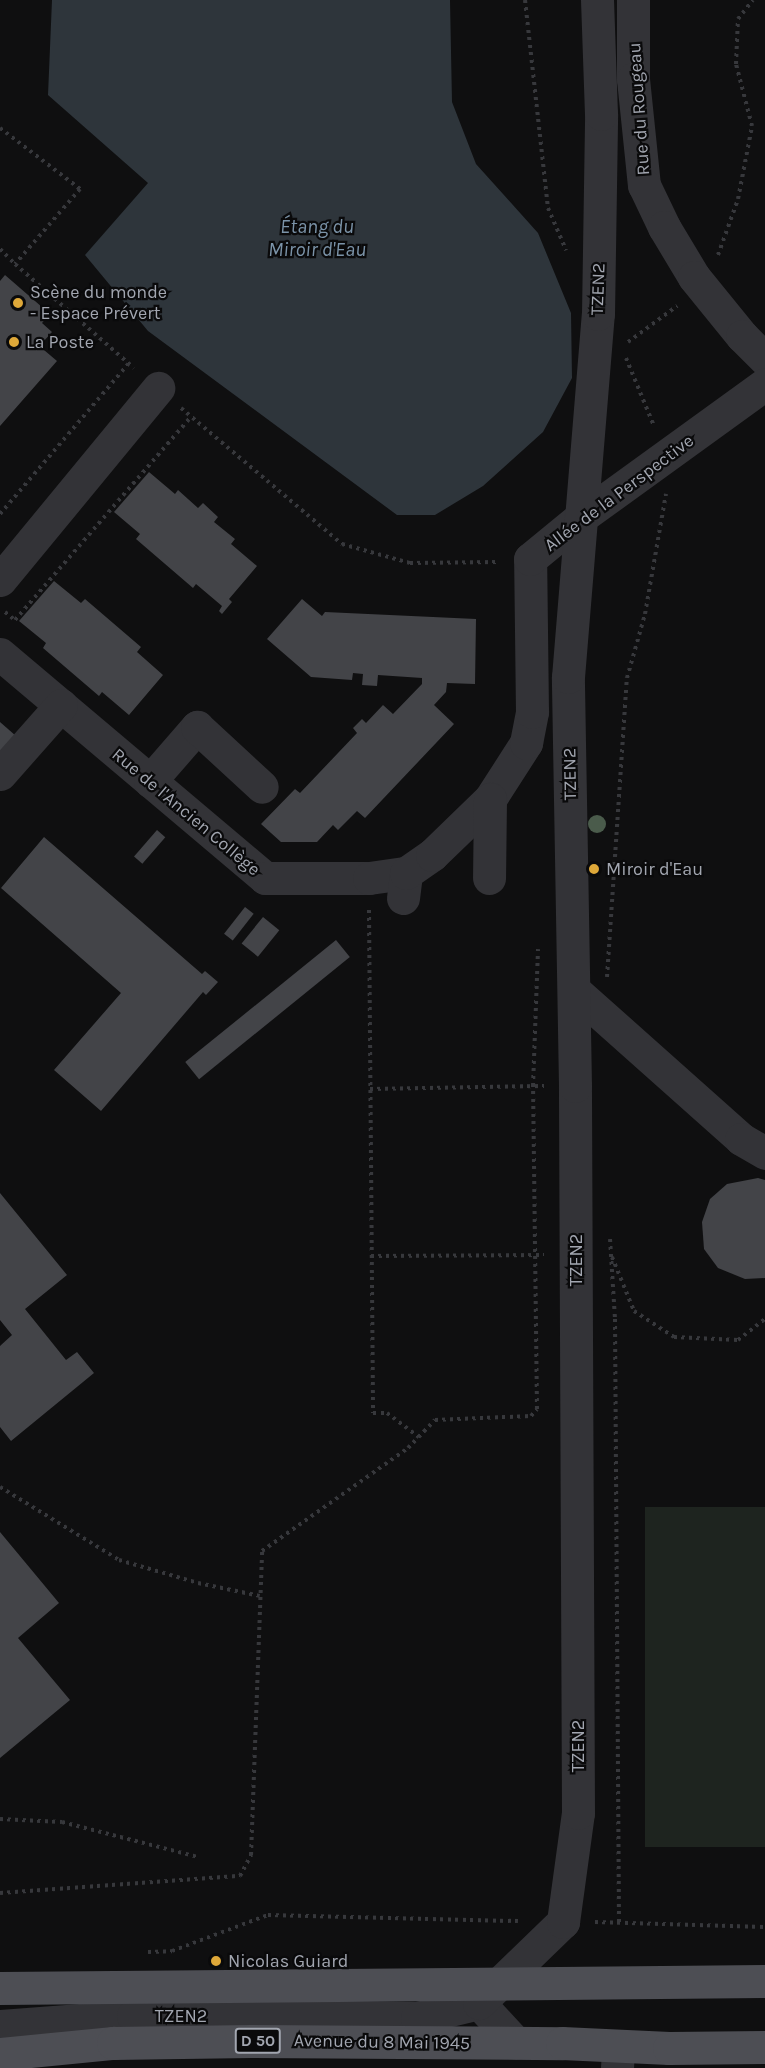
<!DOCTYPE html>
<meta charset="utf-8">
<style>
body{margin:0}
#map{position:relative;width:765px;height:2068px;overflow:hidden;background:#0f0f10;font-family:Karla,sans-serif}
div>[style]{position:absolute}
.green>*{inset:0;background:#1e241f;transform-origin:0 0}
.water>*{inset:0;background:#2e353b}
.building>*{inset:0;background:#434448;transform-origin:0 0}
.path>*{height:4px;margin-top:-2px;transform-origin:0;background:repeating-linear-gradient(90deg,#37383c 0 3px,transparent 0 7.5px)}
.minor>*{height:33px;margin:-16.5px;padding:0 16.5px;transform-origin:16.5px;border-radius:16.5px;background:#333337}
.major>*{height:33px;margin:-16.5px;padding:0 16.5px;transform-origin:16.5px;border-radius:16.5px;background:#4d4e54}
.trees>*{width:18px;height:18px;margin:-9px;border-radius:50%;background:#4a5b4b}
.dots>*{width:16px;height:16px;translate:-50% -50%;box-sizing:border-box;border:3px solid #0a0a0b;border-radius:50%}
span{translate:-50% -50%;white-space:nowrap;text-align:center;line-height:1.15;-webkit-text-stroke:4.5px #0a0a0b;paint-order:stroke}
.shield-label span{padding:2px 4px;background:#0a0a0b;border:2px solid;border-radius:4px;-webkit-text-stroke-width:0}
.shield-label{font-size:16px;color:#a2a6b0;font-weight:700}
.street-label{font-size:18px;color:#a2a6b0}
.poi-label{font-size:18px;color:#a2a6b0}
.left{translate:0 -50%;text-align:left}
.water-label{font-size:20px;color:#7b93a8;font-style:italic}
</style>
<div id="map">
<div class="green">
<i style="left:765px;top:1507px;width:340px;height:120px;rotate:90deg"></i>
</div>
<div class="water">
<i style="clip-path:polygon(52px 0,450px 0,452px 102px,476px 164px,538px 233px,571px 313px,572px 378px,543px 432px,483px 486px,435px 515px,397px 515px,148px 331px,85px 255px,148px 183px,48px 95px)"></i>
</div>
<div class="building">
<i style="clip-path:polygon(5px 275px,50px 314px,42px 323px,52px 332px,43px 342px,44px 350px,57px 361px,0 426px,0 281px)"></i>
<i style="clip-path:polygon(149px 472px,175px 494px,178px 490px,198px 508px,203px 503px,218px 517px,214px 522px,235px 539px,231px 544px,257px 566px,229px 599px,232px 602px,222px 614px,219px 611px,222px 606px,196px 584px,193px 588px,136px 539px,140px 534px,114px 512px)"></i>
<i style="clip-path:polygon(54px 581px,81px 603px,85px 599px,141px 647px,137px 652px,163px 675px,129px 715px,102px 692px,99px 696px,43px 648px,46px 643px,19px 621px)"></i>
<i style="clip-path:polygon(302px 599px,322px 616px,325px 612px,476px 619px,475px 684px,447px 683px,446px 692px,434px 705px,454px 724px,365px 818px,357px 811px,338px 830px,333px 825px,317px 842px,281px 842px,261px 824px,295px 789px,300px 793px,357px 733px,353px 728px,362px 719px,366px 723px,383px 705px,393px 714px,422px 684px,422px 678px,378px 675px,377px 686px,362px 685px,363px 674px,353px 673px,352px 680px,311px 677px,267px 639px)"></i>
<i style="clip-path:polygon(0 722px,16px 736px,0 756px)"></i>
<i style="left:157px;top:830px;width:11px;height:35px;rotate:41deg"></i>
<i style="clip-path:polygon(44px 837px,202px 974px,205px 971px,218px 982px,206px 995px,203px 992px,101px 1111px,54px 1070px,121px 993px,1px 888px)"></i>
<i style="left:245px;top:907px;width:11px;height:34px;rotate:38deg"></i>
<i style="left:263px;top:917px;width:21px;height:34px;rotate:39deg"></i>
<i style="left:336px;top:940px;width:22px;height:194px;rotate:51deg"></i>
<i style="clip-path:polygon(758px 1178px,765px 1180px,765px 1278px,745px 1279px,718px 1268px,704px 1249px,702px 1222px,710px 1199px,727px 1184px)"></i>
<i style="clip-path:polygon(0 1193px,67px 1275px,25px 1309px,66px 1360px,77px 1352px,94px 1373px,11px 1441px,0 1427px,0 1346px,12px 1335px,0 1320px)"></i>
<i style="clip-path:polygon(0 1532px,59px 1603px,18px 1638px,70px 1700px,0 1758px)"></i>
</div>
<div class="path">
<i style="left:525px;top:0;width:209px;rotate:83.7deg"></i>
<i style="left:548px;top:208px;width:46px;rotate:66.8deg"></i>
<i style="left:0;top:128px;width:101px;rotate:37.3deg"></i>
<i style="left:80px;top:189px;width:99px;rotate:130.9deg"></i>
<i style="left:15px;top:264px;width:158px;rotate:41.2deg"></i>
<i style="left:0;top:249px;width:21px;rotate:45deg"></i>
<i style="left:718px;top:255px;width:59px;rotate:-70.3deg"></i>
<i style="left:738px;top:199px;width:74px;rotate:-79.1deg"></i>
<i style="left:752px;top:126px;width:64px;rotate:-104.5deg"></i>
<i style="left:736px;top:64px;width:45px;rotate:-87.5deg"></i>
<i style="left:738px;top:19px;width:24px;rotate:-52deg"></i>
<i style="left:628px;top:342px;width:61px;rotate:-36.3deg"></i>
<i style="left:626px;top:358px;width:74px;rotate:67.6deg"></i>
<i style="left:181px;top:408px;width:211px;rotate:40.2deg"></i>
<i style="left:342px;top:544px;width:71px;rotate:15.6deg"></i>
<i style="left:410px;top:563px;width:89px;rotate:-0.6deg"></i>
<i style="left:0;top:514px;width:199px;rotate:-49.5deg"></i>
<i style="left:5px;top:612px;width:13px;rotate:39deg"></i>
<i style="left:15px;top:620px;width:269px;rotate:-49.1deg"></i>
<i style="left:369px;top:910px;width:503px;rotate:89.54deg"></i>
<i style="left:373px;top:1413px;width:14px"></i>
<i style="left:387px;top:1413px;width:40px;rotate:37deg"></i>
<i style="left:607px;top:977px;width:300px;rotate:-86.2deg"></i>
<i style="left:627px;top:678px;width:66px;rotate:-74.3deg"></i>
<i style="left:645px;top:614px;width:122px;rotate:-80.1deg"></i>
<i style="left:370px;top:1089px;width:174px;rotate:-1deg"></i>
<i style="left:610px;top:1239px;width:80px;rotate:86.4deg"></i>
<i style="left:615px;top:1319px;width:603px;rotate:89.62deg"></i>
<i style="left:371px;top:1256px;width:173px;rotate:-0.3deg"></i>
<i style="left:612px;top:1257px;width:58px;rotate:67.8deg"></i>
<i style="left:634px;top:1311px;width:48px;rotate:33deg"></i>
<i style="left:674px;top:1337px;width:64px;rotate:2.7deg"></i>
<i style="left:738px;top:1340px;width:34px;rotate:-38deg"></i>
<i style="left:0;top:1487px;width:140px;rotate:31.5deg"></i>
<i style="left:119px;top:1560px;width:82px;rotate:16.2deg"></i>
<i style="left:198px;top:1583px;width:63px;rotate:11.8deg"></i>
<i style="left:0;top:1819px;width:62px;rotate:2.8deg"></i>
<i style="left:62px;top:1822px;width:140px;rotate:14.4deg"></i>
<i style="left:0;top:1893px;width:241px;rotate:-4.1deg"></i>
<i style="left:240px;top:1876px;width:24px;rotate:-62deg"></i>
<i style="left:251px;top:1855px;width:304px;rotate:-87.9deg"></i>
<i style="left:262px;top:1551px;width:179px;rotate:-35.2deg"></i>
<i style="left:408px;top:1448px;width:39px;rotate:-46deg"></i>
<i style="left:435px;top:1420px;width:96px;rotate:-2.4deg"></i>
<i style="left:531px;top:1416px;width:9px;rotate:-49deg"></i>
<i style="left:537px;top:1409px;width:323px;rotate:-90.7deg"></i>
<i style="left:533px;top:1086px;width:137px;rotate:-87.9deg"></i>
<i style="left:595px;top:1922px;width:170px;rotate:1.7deg"></i>
<i style="left:148px;top:1952px;width:24px;rotate:-2deg"></i>
<i style="left:172px;top:1951px;width:103px;rotate:-20.6deg"></i>
<i style="left:268px;top:1915px;width:250px;rotate:1.4deg"></i>
</div>
<div class="minor">
<i style="left:633px;top:0;width:79px;rotate:90deg"></i>
<i style="left:633px;top:79px;width:107px;rotate:84.1deg"></i>
<i style="left:644px;top:185px;width:47px;rotate:64.5deg"></i>
<i style="left:664px;top:227px;width:58px;rotate:59deg"></i>
<i style="left:694px;top:277px;width:76px;rotate:50.9deg"></i>
<i style="left:742px;top:336px;width:33px;rotate:45deg"></i>
<i style="left:0;top:580px;width:249px;rotate:-50.5deg"></i>
<i style="left:0;top:654px;width:347px;rotate:40.2deg"></i>
<i style="left:265px;top:878px;width:104px"></i>
<i style="left:369px;top:878px;width:37px;rotate:-8deg"></i>
<i style="left:0;top:774px;width:92px;rotate:-48.5deg"></i>
<i style="left:150px;top:781px;width:72px;rotate:-49deg"></i>
<i style="left:197px;top:727px;width:88px;rotate:42.7deg"></i>
<i style="left:490px;top:799px;width:67px;rotate:-57.3deg"></i>
<i style="left:526px;top:743px;width:32px;rotate:-79deg"></i>
<i style="left:532px;top:712px;width:153px;rotate:-90.7deg"></i>
<i style="left:530px;top:559px;width:65px;rotate:-39.4deg"></i>
<i style="left:580px;top:518px;width:228px;rotate:-35.9deg"></i>
<i style="left:403px;top:898px;width:25px;rotate:-83deg"></i>
<i style="left:406px;top:873px;width:32px;rotate:-35deg"></i>
<i style="left:432px;top:855px;width:81px;rotate:-44deg"></i>
<i style="left:490px;top:799px;width:79px;rotate:90.7deg"></i>
<i style="left:574px;top:990px;width:224px;rotate:41.7deg"></i>
<i style="left:741px;top:1139px;width:28px;rotate:30deg"></i>
<i style="left:479px;top:2003px;width:54px;rotate:47.2deg"></i>
<i style="left:0;top:2026px;width:133px;rotate:-4.3deg"></i>
<i style="left:133px;top:2016px;width:284px;rotate:0.4deg"></i>
<i style="left:417px;top:2018px;width:64px;rotate:-13.6deg"></i>
<i style="left:479px;top:2003px;width:117px;rotate:-44deg"></i>
<i style="left:563px;top:1922px;width:110px;rotate:-82.2deg"></i>
<i style="left:578px;top:1813px;width:727px;rotate:-90.24deg"></i>
<i style="left:575px;top:1086px;width:409px;rotate:-91deg"></i>
<i style="left:568px;top:677px;width:364px;rotate:-85.3deg"></i>
<i style="left:598px;top:314px;width:200px;rotate:-89.1deg"></i>
<i style="left:601px;top:114px;width:114px;rotate:-92deg"></i>
<i style="left:617px;top:2068px;width:22px;rotate:-87deg"></i>
</div>
<div class="major">
<i style="left:0;top:1988px;width:765px;rotate:-0.52deg"></i>
<i style="left:0;top:2054px;width:114px;rotate:-5.6deg"></i>
<i style="left:113px;top:2043px;width:138px;rotate:-0.8deg"></i>
<i style="left:251px;top:2041px;width:311px;rotate:0.4deg"></i>
<i style="left:562px;top:2043px;width:107px;rotate:2.7deg"></i>
<i style="left:669px;top:2048px;width:96px;rotate:-0.6deg"></i>
</div>
<div class="trees">
<i style="left:597px;top:824px"></i>
</div>
<div class="dots">
<i style="left:18px;top:303px;background:#dea839"></i>
<i style="left:14px;top:342px;background:#dea839"></i>
<i style="left:594px;top:869px;background:#dea839"></i>
<i style="left:216px;top:1961px;background:#dea839"></i>
</div>
<div class="shield-label">
<span style="left:258px;top:2041px">D 50</span>
</div>
<div class="street-label">
<span style="left:639px;top:109px;rotate:-94deg">Rue du Rougeau</span>
<span style="left:598px;top:289px;rotate:-88deg">TZEN2</span>
<span style="left:619px;top:493px;rotate:-37deg">Allée de la Perspective</span>
<span style="left:570px;top:774px;rotate:-91deg">TZEN2</span>
<span style="left:186px;top:812px;rotate:40deg">Rue de l'Ancien Collège</span>
<span style="left:576px;top:1260px;rotate:-90deg">TZEN2</span>
<span style="left:578px;top:1746px;rotate:-90deg">TZEN2</span>
<span style="left:181px;top:2016px">TZEN2</span>
<span style="left:382px;top:2042px;rotate:1deg">Avenue du 8 Mai 1945</span>
</div>
<div class="poi-label">
<span class="left" style="left:30px;top:303px">Scène du monde<br>- Espace Prévert</span>
<span class="left" style="left:26px;top:342px">La Poste</span>
<span class="left" style="left:606px;top:869px">Miroir d'Eau</span>
<span class="left" style="left:228px;top:1961px">Nicolas Guiard</span>
</div>
<div class="water-label">
<span style="left:317px;top:238px">Étang du<br>Miroir d'Eau</span>
</div>
</div>
